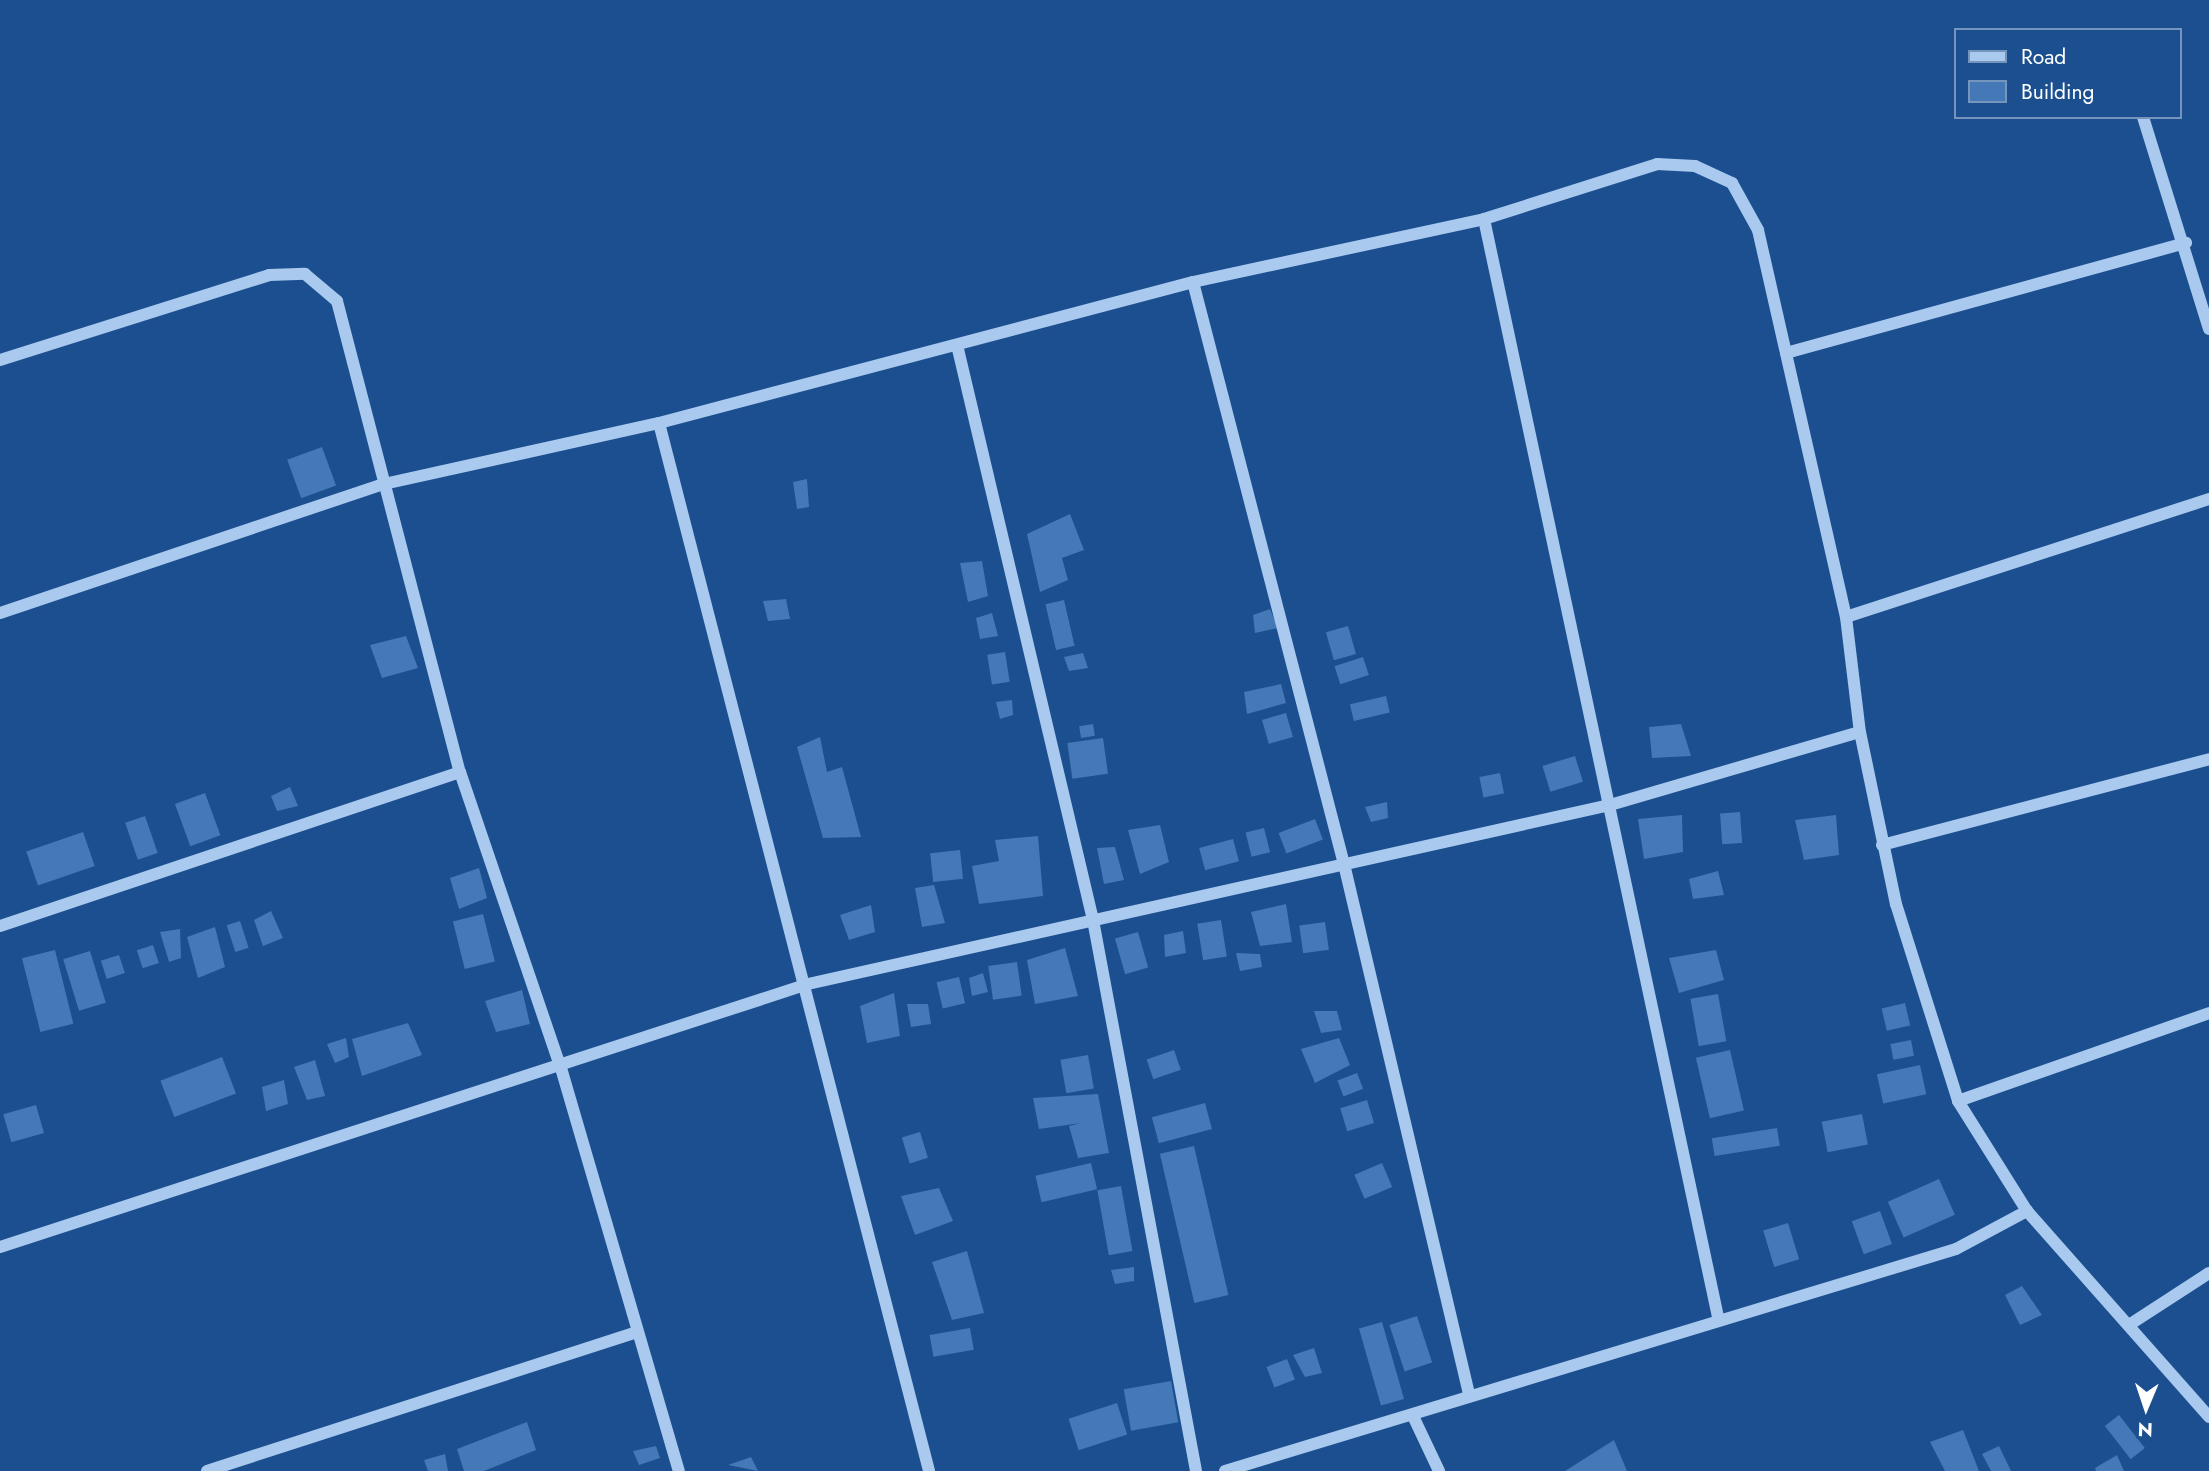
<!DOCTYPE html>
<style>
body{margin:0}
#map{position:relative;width:2209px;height:1471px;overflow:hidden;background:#1b4f8f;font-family:Jost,sans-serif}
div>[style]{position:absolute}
.building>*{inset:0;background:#4478b7;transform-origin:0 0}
.minor>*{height:12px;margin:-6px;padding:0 6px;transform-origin:6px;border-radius:6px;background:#a9c9ee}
span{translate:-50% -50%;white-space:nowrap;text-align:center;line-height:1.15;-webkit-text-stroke:5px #1b4f8f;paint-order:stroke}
.legend{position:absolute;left:1954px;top:28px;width:228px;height:91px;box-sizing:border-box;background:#1b4f8f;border:2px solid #7695bc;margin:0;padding:9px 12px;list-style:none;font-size:21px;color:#fff}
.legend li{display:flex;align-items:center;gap:14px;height:35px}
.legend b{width:35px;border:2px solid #7695bc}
.north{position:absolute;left:2111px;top:1373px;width:70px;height:70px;-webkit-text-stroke:5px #1b4f8f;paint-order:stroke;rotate:182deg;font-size:19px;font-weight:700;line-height:28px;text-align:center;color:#fff}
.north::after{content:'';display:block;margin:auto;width:24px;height:32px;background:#fff;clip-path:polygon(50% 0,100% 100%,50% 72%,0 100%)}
</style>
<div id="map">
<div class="building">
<i style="left:322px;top:447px;width:41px;height:37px;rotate:70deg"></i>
<i style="clip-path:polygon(807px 479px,809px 507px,797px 509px,793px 482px)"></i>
<i style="clip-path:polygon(1070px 514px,1084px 550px,1062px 558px,1068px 580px,1040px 592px,1027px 534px)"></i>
<i style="clip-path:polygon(982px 561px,988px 596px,968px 602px,960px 563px)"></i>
<i style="clip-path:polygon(786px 599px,790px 619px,768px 621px,763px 601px)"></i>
<i style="left:1064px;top:600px;width:47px;height:19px;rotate:77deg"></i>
<i style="clip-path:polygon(1270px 609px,1278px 628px,1255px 633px,1253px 615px)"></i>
<i style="clip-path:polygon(992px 613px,998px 636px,980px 639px,976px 618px)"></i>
<i style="left:1348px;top:626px;width:29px;height:23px;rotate:74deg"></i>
<i style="clip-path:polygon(406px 636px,418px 668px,382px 678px,370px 645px)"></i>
<i style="left:1005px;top:652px;width:30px;height:18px;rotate:81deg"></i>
<i style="clip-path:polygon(1083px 653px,1088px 668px,1069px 671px,1064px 657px)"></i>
<i style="left:1363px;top:657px;width:19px;height:30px;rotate:72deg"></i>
<i style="clip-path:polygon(1281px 684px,1286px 703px,1247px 714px,1244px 692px)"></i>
<i style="left:1386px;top:696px;width:17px;height:37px;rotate:77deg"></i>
<i style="clip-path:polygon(1012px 700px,1013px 715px,1000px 719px,996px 702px)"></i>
<i style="left:1286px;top:713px;width:25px;height:25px;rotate:74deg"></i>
<i style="left:1093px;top:724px;width:12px;height:14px;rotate:81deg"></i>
<i style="clip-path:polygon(1681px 724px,1691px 756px,1652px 758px,1649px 727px)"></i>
<i style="clip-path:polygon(820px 737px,827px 772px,842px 767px,861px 837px,823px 838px,797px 747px)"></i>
<i style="left:1103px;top:738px;width:36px;height:36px;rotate:82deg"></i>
<i style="left:1575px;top:756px;width:27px;height:34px;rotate:73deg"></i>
<i style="left:1500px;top:773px;width:21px;height:21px;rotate:79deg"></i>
<i style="clip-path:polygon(290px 787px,298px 806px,277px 811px,271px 796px)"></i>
<i style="left:205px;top:793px;width:45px;height:32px;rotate:70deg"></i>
<i style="clip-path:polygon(1387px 802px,1388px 818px,1371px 822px,1365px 807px)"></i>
<i style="left:1740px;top:812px;width:31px;height:20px;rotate:86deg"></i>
<i style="clip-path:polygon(1682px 815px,1683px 852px,1644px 859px,1638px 819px)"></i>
<i style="clip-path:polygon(1836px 815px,1839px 855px,1804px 860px,1795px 820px)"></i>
<i style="left:145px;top:816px;width:39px;height:21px;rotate:71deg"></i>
<i style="left:1315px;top:819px;width:22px;height:39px;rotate:69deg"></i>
<i style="clip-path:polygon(1160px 825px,1169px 862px,1140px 874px,1128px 830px)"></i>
<i style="left:1264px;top:828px;width:25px;height:19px;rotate:76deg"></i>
<i style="left:83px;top:832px;width:36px;height:60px;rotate:71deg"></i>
<i style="clip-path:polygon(1038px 836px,1043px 896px,979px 904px,972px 866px,999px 861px,995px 840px)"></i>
<i style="left:1233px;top:839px;width:23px;height:35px;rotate:75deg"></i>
<i style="clip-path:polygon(1115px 847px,1124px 880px,1104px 884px,1097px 848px)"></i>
<i style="left:960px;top:850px;width:29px;height:30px;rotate:84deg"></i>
<i style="clip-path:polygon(479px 868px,487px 898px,459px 909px,450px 878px)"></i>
<i style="clip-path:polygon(1718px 871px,1724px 895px,1693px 899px,1689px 879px)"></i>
<i style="clip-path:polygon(934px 885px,945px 923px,922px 927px,915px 888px)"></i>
<i style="clip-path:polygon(1286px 904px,1292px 942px,1260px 946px,1251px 912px)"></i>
<i style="clip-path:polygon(871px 905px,875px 932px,849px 940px,840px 915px)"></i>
<i style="clip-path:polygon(271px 911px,283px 938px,263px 946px,254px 920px)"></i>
<i style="left:483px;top:914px;width:49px;height:31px;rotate:76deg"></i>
<i style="left:1221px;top:920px;width:37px;height:24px;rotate:81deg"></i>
<i style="left:240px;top:921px;width:28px;height:14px;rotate:72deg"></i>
<i style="left:1325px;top:922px;width:28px;height:26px;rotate:82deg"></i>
<i style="clip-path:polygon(215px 927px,225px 967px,198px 978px,187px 937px)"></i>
<i style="clip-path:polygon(180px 929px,181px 958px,169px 962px,160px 932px)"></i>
<i style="clip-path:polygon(1183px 931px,1186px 953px,1165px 957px,1164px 935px)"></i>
<i style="left:1138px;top:932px;width:37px;height:24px;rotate:74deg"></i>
<i style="left:153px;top:945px;width:19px;height:17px;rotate:72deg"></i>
<i style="clip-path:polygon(1065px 948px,1078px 996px,1035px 1004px,1027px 960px)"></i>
<i style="left:55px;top:950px;width:76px;height:34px;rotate:76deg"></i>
<i style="clip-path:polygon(1716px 950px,1724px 980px,1679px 993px,1669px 958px)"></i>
<i style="left:90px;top:951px;width:54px;height:28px;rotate:73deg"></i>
<i style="clip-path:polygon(1236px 953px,1260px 954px,1262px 967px,1240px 971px)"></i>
<i style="left:119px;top:955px;width:19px;height:19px;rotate:72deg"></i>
<i style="left:1017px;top:962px;width:34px;height:29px;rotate:82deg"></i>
<i style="clip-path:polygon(983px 973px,988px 992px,972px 996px,969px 978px)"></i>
<i style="left:959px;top:977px;width:27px;height:23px;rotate:77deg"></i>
<i style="clip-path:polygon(522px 990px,530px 1024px,496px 1032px,485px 1001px)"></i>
<i style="clip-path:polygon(894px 993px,900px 1036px,867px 1043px,860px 1006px)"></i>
<i style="left:1718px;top:994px;width:48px;height:28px;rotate:80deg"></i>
<i style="left:1905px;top:1003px;width:23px;height:24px;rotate:77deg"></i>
<i style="clip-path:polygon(907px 1004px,928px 1004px,931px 1024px,911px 1027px)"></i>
<i style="clip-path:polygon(1314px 1011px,1337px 1011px,1342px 1030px,1321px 1033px)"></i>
<i style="clip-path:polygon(408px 1023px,422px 1055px,362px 1076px,352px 1039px)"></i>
<i style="clip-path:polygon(346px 1038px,349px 1057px,335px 1063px,327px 1044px)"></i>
<i style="clip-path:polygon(1339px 1038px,1350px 1065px,1315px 1083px,1301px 1049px)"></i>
<i style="left:1911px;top:1040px;width:16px;height:21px;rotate:79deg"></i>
<i style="left:1174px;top:1050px;width:21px;height:29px;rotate:71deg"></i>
<i style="left:1730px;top:1050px;width:62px;height:35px;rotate:77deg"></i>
<i style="left:1088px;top:1055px;width:34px;height:28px;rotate:80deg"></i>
<i style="left:222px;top:1057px;width:39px;height:66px;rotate:69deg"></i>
<i style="clip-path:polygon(315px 1060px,325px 1096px,307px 1100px,294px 1067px)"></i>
<i style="left:1920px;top:1065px;width:30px;height:44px;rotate:78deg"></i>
<i style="left:1357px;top:1073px;width:17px;height:21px;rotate:69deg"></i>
<i style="clip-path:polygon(284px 1080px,288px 1104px,266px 1111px,262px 1087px)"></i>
<i style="clip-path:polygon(1098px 1094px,1109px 1153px,1078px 1158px,1069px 1126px,1081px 1123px,1039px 1129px,1033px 1098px)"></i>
<i style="left:1367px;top:1100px;width:24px;height:28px;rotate:73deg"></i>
<i style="left:1205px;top:1103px;width:27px;height:55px;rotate:75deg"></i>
<i style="left:36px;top:1105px;width:29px;height:34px;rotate:74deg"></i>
<i style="left:1862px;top:1114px;width:31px;height:41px;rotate:79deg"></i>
<i style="left:1777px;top:1128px;width:18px;height:66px;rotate:81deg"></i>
<i style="left:920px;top:1132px;width:27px;height:19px;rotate:73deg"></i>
<i style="left:1194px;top:1146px;width:153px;height:35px;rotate:77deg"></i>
<i style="left:1091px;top:1163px;width:27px;height:57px;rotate:77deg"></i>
<i style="left:1382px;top:1163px;width:26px;height:30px;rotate:67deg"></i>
<i style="left:1939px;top:1179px;width:39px;height:56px;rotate:66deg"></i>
<i style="left:1121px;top:1186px;width:66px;height:24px;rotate:80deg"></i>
<i style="clip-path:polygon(939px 1188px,953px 1221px,915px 1235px,901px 1196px)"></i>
<i style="left:1880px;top:1211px;width:35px;height:30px;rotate:70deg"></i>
<i style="left:1788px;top:1223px;width:38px;height:26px;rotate:73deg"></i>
<i style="clip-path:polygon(967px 1251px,984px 1313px,952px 1320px,932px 1262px)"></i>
<i style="clip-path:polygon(1134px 1267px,1134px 1281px,1115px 1284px,1111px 1270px)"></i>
<i style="clip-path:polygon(2022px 1286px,2042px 1315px,2020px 1325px,2005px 1295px)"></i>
<i style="left:1417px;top:1316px;width:49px;height:29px;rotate:72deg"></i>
<i style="left:1382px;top:1322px;width:80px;height:24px;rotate:74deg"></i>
<i style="left:970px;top:1328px;width:22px;height:41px;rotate:80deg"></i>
<i style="clip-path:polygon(1314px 1348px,1322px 1373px,1305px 1377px,1293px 1355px)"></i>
<i style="left:1287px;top:1359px;width:22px;height:22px;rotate:69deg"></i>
<i style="left:1171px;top:1381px;width:42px;height:48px;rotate:80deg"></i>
<i style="left:1117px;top:1403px;width:33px;height:51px;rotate:72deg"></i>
<i style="left:2119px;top:1415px;width:42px;height:18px;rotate:52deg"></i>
<i style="clip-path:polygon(527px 1422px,536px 1450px,484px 1471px,464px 1471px,457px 1449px)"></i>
<i style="clip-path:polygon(1963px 1430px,1979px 1471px,1945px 1471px,1930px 1442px)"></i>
<i style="clip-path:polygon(1614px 1440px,1627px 1471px,1565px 1471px)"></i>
<i style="clip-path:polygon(656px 1446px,660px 1458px,639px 1465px,633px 1451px)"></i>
<i style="clip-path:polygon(1999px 1446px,2011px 1471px,1991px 1471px,1982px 1454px)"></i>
<i style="clip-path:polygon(445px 1454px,448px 1471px,428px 1471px,424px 1460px)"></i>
<i style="clip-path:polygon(2117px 1455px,2124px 1471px,2096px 1471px,2095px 1468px)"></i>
<i style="clip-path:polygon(751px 1457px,758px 1471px,728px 1465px)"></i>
</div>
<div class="minor">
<i style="left:2143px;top:117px;width:222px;rotate:72.7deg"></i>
<i style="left:1484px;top:219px;width:1123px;rotate:77.97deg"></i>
<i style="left:1193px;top:282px;width:601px;rotate:75.46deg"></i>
<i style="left:1344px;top:864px;width:545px;rotate:76.73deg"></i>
<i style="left:957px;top:345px;width:591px;rotate:76.69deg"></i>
<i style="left:1093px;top:920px;width:561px;rotate:79.41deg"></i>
<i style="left:1786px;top:353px;width:415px;rotate:-15.4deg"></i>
<i style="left:0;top:360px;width:282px;rotate:-17.5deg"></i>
<i style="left:269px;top:275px;width:36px;rotate:-2deg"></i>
<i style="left:305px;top:274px;width:42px;rotate:40.2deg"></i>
<i style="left:337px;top:301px;width:487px;rotate:75.4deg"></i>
<i style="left:460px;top:772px;width:313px;rotate:71.2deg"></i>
<i style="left:561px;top:1068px;width:420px;rotate:73.7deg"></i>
<i style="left:659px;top:423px;width:1082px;rotate:75.55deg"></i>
<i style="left:0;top:613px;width:405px;rotate:-18.6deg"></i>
<i style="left:384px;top:484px;width:282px;rotate:-12.5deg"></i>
<i style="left:659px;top:423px;width:552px;rotate:-14.79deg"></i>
<i style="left:1193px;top:282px;width:298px;rotate:-12.2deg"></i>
<i style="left:1484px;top:219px;width:182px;rotate:-17.6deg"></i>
<i style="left:1657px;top:164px;width:38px;rotate:3deg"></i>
<i style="left:1695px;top:166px;width:41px;rotate:24.7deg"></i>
<i style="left:1732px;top:183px;width:54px;rotate:61deg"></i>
<i style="left:1758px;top:230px;width:397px;rotate:77.2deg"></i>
<i style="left:1846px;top:617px;width:116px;rotate:83.1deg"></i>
<i style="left:1860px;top:732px;width:176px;rotate:78.2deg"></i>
<i style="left:1896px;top:904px;width:207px;rotate:72.5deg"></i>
<i style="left:1958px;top:1101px;width:130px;rotate:57.9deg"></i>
<i style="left:2027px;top:1211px;width:275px;rotate:48.5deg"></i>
<i style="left:1846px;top:617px;width:382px;rotate:-18deg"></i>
<i style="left:1882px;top:845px;width:338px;rotate:-14.7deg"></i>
<i style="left:0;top:926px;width:485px;rotate:-18.5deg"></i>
<i style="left:1958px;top:1101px;width:266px;rotate:-19.3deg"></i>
<i style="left:0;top:1247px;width:850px;rotate:-18.03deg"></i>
<i style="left:808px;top:984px;width:822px;rotate:-12.58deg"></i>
<i style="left:1610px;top:805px;width:260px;rotate:-16.3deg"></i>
<i style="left:2132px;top:1323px;width:92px;rotate:-33deg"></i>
<i style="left:1413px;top:1416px;width:61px;rotate:64.7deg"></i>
<i style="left:207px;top:1471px;width:452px;rotate:-17.9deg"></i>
<i style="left:1225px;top:1471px;width:764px;rotate:-16.89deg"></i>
<i style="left:1956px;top:1249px;width:81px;rotate:-28.2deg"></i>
</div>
<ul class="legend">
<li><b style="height:9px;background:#a9c9ee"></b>Road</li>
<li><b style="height:19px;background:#4478b7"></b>Building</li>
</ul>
<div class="north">N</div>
</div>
